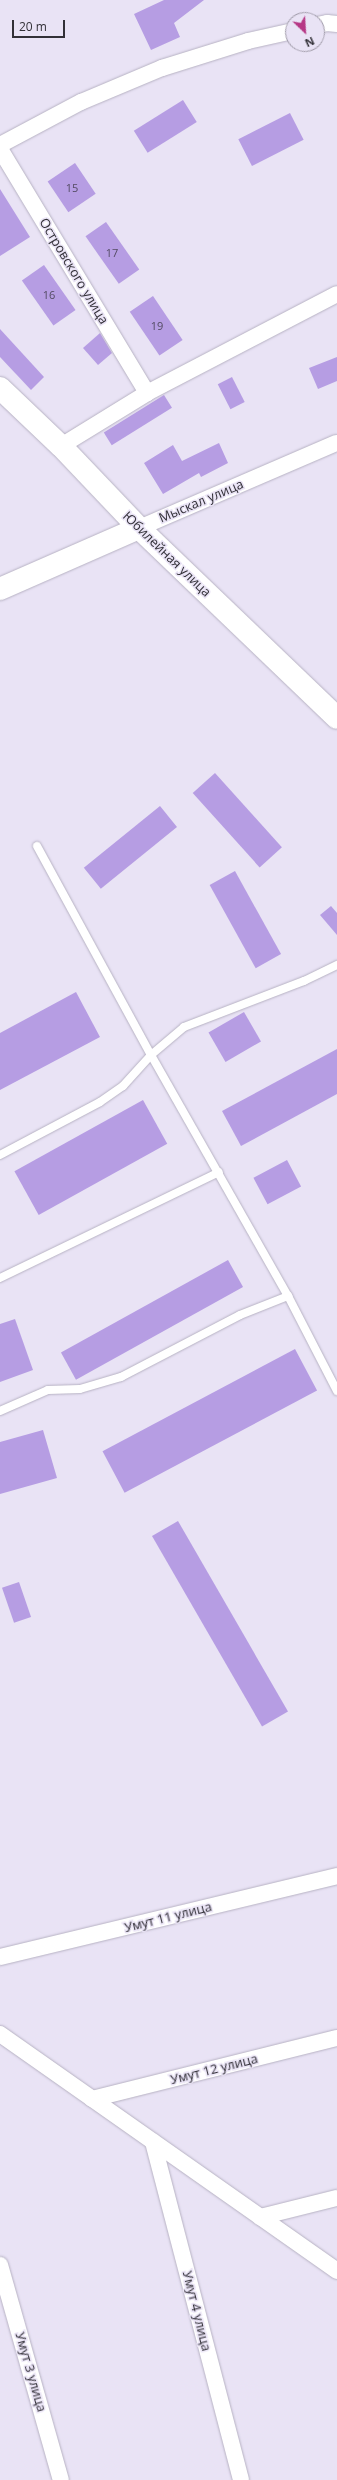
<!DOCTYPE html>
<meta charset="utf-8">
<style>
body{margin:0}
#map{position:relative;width:337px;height:2480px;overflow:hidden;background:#e9e3f5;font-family:"Open Sans",sans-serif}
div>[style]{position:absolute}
.building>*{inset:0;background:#b69de3;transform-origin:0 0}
.roads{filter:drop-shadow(0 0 1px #b7b2c3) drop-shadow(0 0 1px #b7b2c3)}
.lane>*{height:8px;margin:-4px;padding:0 4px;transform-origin:4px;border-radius:4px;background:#fff}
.street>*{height:16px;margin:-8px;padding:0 8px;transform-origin:8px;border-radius:8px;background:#fff}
.secondary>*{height:22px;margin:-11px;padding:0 11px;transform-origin:11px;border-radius:11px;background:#fff}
span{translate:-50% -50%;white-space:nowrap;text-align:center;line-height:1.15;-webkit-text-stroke:3px #e9e3f5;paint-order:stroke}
.number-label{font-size:11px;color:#534b62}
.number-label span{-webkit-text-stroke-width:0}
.street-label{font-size:13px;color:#323037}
.north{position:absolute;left:285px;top:12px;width:40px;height:40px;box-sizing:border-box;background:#e9e3f5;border:1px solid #a09ba9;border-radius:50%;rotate:155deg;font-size:11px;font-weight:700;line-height:16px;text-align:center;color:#323037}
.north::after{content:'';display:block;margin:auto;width:14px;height:18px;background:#b63785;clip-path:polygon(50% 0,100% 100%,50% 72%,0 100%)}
.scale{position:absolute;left:12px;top:20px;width:53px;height:18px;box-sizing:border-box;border:2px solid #323037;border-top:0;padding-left:5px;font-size:12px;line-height:14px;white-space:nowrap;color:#323037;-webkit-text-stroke:3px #e9e3f5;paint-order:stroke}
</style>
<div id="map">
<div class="building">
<i style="clip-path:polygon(164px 0,204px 0,174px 23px,180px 37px,151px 50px,134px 14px)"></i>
<i style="left:183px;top:100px;width:26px;height:58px;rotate:58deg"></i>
<i style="left:290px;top:113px;width:30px;height:58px;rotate:63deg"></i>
<i style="left:75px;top:163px;width:37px;height:33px;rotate:56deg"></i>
<i style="clip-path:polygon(0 189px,30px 237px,0 256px)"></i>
<i style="left:106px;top:222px;width:58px;height:25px;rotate:55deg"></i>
<i style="left:44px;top:265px;width:55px;height:27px;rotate:55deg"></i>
<i style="left:153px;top:296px;width:53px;height:28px;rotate:56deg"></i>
<i style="clip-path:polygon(0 329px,44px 377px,31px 390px,0 357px)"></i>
<i style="clip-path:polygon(100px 333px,112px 353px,98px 365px,83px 348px)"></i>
<i style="clip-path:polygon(337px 357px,337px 381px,318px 389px,309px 368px)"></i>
<i style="left:232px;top:377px;width:28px;height:16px;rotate:63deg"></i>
<i style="left:164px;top:395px;width:15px;height:71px;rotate:58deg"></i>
<i style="clip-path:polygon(219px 443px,228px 463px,201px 477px,199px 473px,163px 494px,144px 463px,173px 445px,182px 461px)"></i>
<i style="left:215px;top:773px;width:100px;height:30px;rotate:48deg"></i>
<i style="left:160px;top:806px;width:27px;height:98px;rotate:51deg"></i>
<i style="left:235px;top:871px;width:95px;height:29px;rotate:61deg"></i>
<i style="clip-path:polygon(331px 906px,337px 913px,337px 935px,320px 915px)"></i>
<i style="clip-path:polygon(76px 992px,100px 1037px,0 1090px,0 1033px)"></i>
<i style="left:244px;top:1012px;width:34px;height:41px;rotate:60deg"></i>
<i style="clip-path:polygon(337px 1049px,337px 1094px,241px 1146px,222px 1111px)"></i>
<i style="left:143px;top:1100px;width:50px;height:147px;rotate:61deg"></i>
<i style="left:287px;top:1160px;width:30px;height:38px;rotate:62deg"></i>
<i style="left:228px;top:1260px;width:31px;height:191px;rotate:61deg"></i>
<i style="clip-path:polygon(15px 1319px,33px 1370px,0 1382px,0 1324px)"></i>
<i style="left:295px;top:1349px;width:47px;height:218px;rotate:62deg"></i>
<i style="clip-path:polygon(43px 1430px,57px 1478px,0 1494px,0 1442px)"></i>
<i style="left:178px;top:1521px;width:220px;height:30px;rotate:60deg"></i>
<i style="left:19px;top:1582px;width:37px;height:18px;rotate:71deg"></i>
</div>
<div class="roads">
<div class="lane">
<i style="left:37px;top:846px;width:238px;rotate:61.4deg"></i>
<i style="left:151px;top:1055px;width:277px;rotate:60.4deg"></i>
<i style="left:288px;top:1296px;width:107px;rotate:62.7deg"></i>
<i style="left:0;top:1155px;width:113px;rotate:-27.9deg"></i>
<i style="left:100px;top:1102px;width:28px;rotate:-35deg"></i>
<i style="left:123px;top:1086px;width:42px;rotate:-47.9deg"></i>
<i style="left:151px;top:1055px;width:43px;rotate:-40.3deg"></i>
<i style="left:184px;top:1027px;width:129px;rotate:-21deg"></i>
<i style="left:304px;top:981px;width:37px;rotate:-26deg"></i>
<i style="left:0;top:1278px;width:243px;rotate:-25.8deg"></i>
<i style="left:0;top:1411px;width:52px;rotate:-23.6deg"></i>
<i style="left:48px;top:1390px;width:32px;rotate:-2deg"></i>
<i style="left:80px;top:1389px;width:43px;rotate:-16.3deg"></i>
<i style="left:121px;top:1377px;width:134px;rotate:-27.5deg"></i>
<i style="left:240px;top:1315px;width:52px;rotate:-21.6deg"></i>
</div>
<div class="street">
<i style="left:317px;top:25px;width:10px;rotate:-11deg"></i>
<i style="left:327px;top:23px;width:10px;rotate:6deg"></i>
<i style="left:0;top:145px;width:92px;rotate:-28deg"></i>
<i style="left:81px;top:102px;width:88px;rotate:-22.8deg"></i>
<i style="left:162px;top:68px;width:90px;rotate:-17.4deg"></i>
<i style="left:248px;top:41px;width:46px;rotate:-12.5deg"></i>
<i style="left:0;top:149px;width:285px;rotate:58.9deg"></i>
<i style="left:61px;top:446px;width:101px;rotate:-31.6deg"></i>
<i style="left:147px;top:393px;width:214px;rotate:-27.5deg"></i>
<i style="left:139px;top:528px;width:215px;rotate:-23.3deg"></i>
<i style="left:0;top:1957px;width:347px;rotate:-13.5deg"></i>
<i style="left:0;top:2034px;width:412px;rotate:35.1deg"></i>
<i style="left:92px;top:2099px;width:252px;rotate:-14deg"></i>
<i style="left:153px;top:2142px;width:349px;rotate:75.4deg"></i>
<i style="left:260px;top:2217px;width:79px;rotate:-13.9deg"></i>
<i style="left:0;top:2265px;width:223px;rotate:74.2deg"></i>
</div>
<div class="secondary">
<i style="left:0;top:388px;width:84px;rotate:43.6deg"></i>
<i style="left:61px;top:446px;width:113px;rotate:46.4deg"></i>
<i style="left:139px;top:528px;width:274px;rotate:43.8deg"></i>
<i style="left:0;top:589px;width:152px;rotate:-23.7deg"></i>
</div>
</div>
<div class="number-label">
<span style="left:72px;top:188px">15</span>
<span style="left:112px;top:253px">17</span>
<span style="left:49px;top:295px">16</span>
<span style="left:157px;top:326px">19</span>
</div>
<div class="street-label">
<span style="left:74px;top:271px;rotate:59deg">Островского улица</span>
<span style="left:201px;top:501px;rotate:-23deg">Мыскал улица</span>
<span style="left:167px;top:554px;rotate:44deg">Юбилейная улица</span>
<span style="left:168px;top:1917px;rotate:-14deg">Умут 11 улица</span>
<span style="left:214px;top:2069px;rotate:-14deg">Умут 12 улица</span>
<span style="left:197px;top:2311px;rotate:76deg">Умут 4 улица</span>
<span style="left:31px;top:2372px;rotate:74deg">Умут 3 улица</span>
</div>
<div class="north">N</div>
<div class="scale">20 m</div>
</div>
